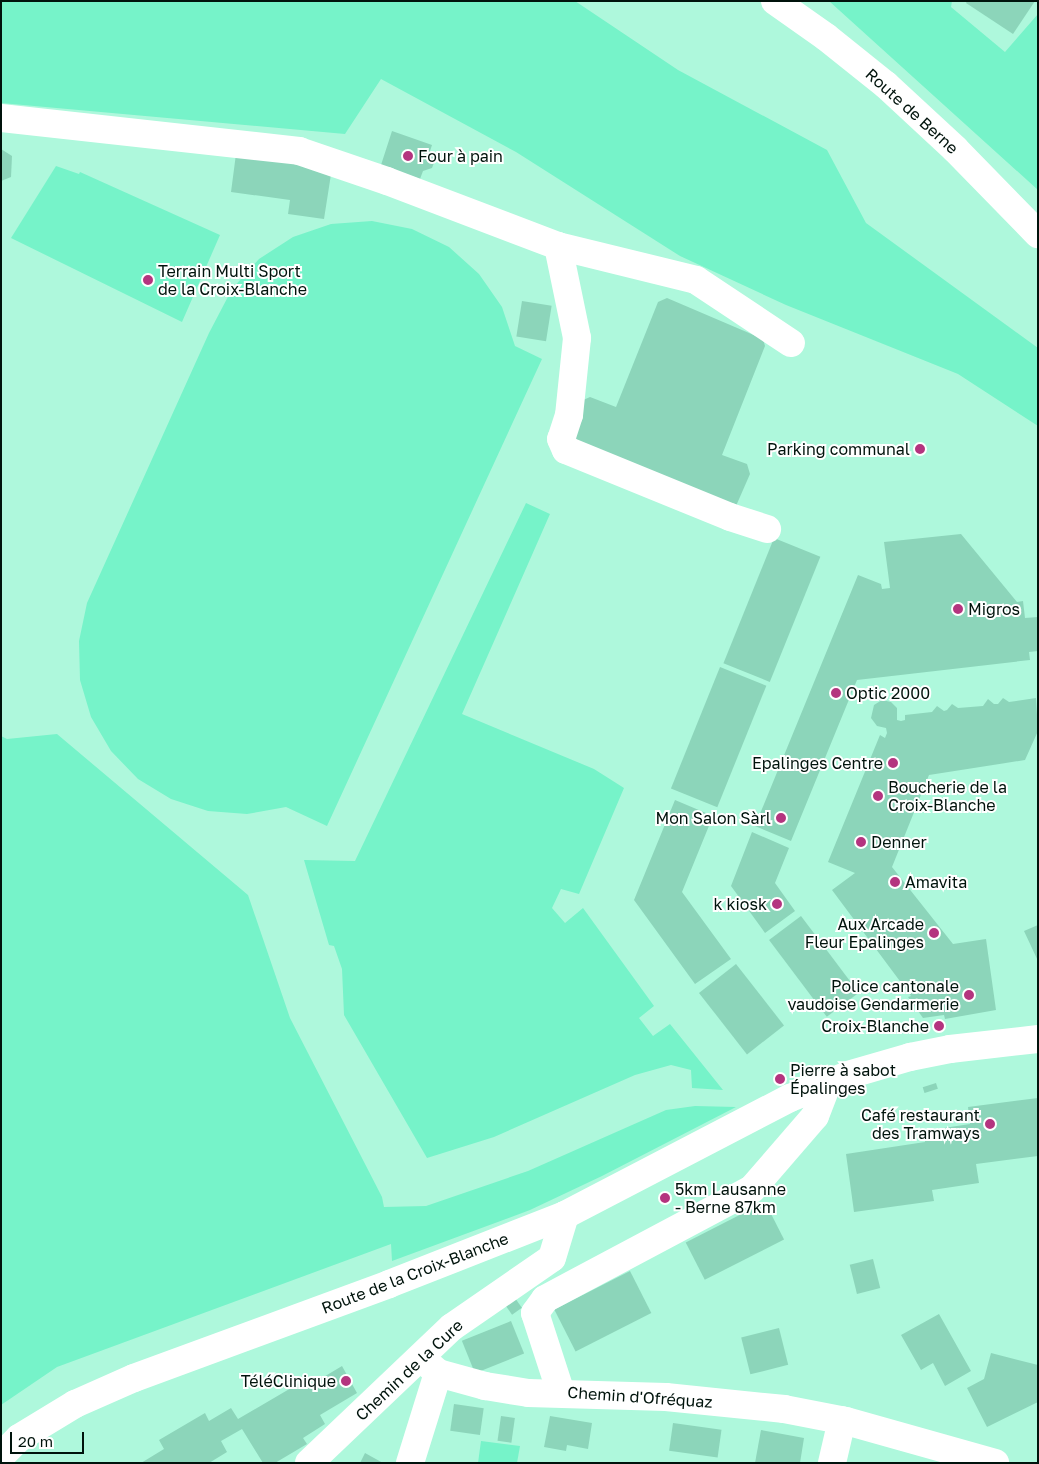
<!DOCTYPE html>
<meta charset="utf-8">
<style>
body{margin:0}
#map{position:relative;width:1039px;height:1464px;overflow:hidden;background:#aef8dc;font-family:"Golos Text",sans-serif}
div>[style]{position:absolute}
.green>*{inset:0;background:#76f3c9}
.building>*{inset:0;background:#8cd5ba;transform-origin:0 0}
.minor>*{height:28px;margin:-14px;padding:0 14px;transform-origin:14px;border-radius:14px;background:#fff}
.major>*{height:28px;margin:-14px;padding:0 14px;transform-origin:14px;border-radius:14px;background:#fff}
.dots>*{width:14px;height:14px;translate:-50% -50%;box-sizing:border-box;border:2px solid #fff;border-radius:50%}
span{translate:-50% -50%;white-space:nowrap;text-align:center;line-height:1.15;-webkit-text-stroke:4px #fff;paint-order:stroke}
.street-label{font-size:16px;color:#00130c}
.poi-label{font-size:16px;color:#00130c}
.left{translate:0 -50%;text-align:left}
.right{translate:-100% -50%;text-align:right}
.frame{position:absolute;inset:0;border:2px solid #00130c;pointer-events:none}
.scale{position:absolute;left:10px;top:1432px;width:74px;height:22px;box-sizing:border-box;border:2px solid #00130c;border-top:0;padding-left:6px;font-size:15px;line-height:18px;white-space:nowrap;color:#00130c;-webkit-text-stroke:4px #fff;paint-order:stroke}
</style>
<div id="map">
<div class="green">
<i style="clip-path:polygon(1px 1px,575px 1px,678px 70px,827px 150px,866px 223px,1038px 348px,1038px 426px,958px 374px,786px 305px,680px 256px,516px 152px,381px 79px,345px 134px,1px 103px)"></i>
<i style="clip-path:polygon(829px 1px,952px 1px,951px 7px,1005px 52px,1038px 14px,1038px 190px)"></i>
<i style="clip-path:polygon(56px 166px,79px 174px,80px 172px,220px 235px,182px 322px,11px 238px)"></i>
<i style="clip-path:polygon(372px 221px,412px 229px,449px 247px,479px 274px,502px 307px,515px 346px,542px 359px,327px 826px,286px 807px,247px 814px,208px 811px,171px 799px,138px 779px,111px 751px,91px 717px,80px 680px,79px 641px,87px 603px,209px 333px,232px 289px,259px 259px,293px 237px,331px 224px)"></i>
<i style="clip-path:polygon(526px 503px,550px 514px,462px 714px,594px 769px,624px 788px,579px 894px,561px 889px,552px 908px,565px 923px,583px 908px,654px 1006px,639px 1018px,653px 1036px,670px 1024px,723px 1090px,692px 1088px,691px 1070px,671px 1065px,635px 1075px,494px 1137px,427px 1158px,344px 1015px,342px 969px,334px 946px,329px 945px,304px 860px,355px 861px)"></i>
<i style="clip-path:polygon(57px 734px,248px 895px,290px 1018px,382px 1197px,384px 1207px,426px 1206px,528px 1171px,666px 1110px,695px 1106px,736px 1107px,602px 1176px,530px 1210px,392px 1261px,391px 1244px,57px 1367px,1px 1405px,1px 736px,7px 739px)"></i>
<i style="clip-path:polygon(481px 1441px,520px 1446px,517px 1463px,478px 1463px)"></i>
</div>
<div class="building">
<i style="clip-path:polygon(967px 1px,1035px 1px,1013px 34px,966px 3px)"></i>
<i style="clip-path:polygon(392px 131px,432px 145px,430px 151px,435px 160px,432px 168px,423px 171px,420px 179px,381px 165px)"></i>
<i style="clip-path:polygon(1px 149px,12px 156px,11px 177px,1px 181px)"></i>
<i style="clip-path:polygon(236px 154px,332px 168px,324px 219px,288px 214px,290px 200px,231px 192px)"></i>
<i style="clip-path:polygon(667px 298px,763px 339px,765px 346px,722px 455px,747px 464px,750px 474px,736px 506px,571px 446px,581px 401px,590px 397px,616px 407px,658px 302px)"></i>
<i style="left:522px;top:301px;width:30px;height:36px;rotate:9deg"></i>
<i style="clip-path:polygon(961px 534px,1017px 602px,1023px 601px,1025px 618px,1038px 617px,1038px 651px,1029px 652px,1030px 660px,857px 680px,791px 841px,755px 826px,858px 575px,881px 584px,882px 589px,890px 588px,884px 542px)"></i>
<i style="left:774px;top:538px;width:50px;height:135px;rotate:22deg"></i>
<i style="left:720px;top:667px;width:50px;height:131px;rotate:22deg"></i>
<i style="clip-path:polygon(1003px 698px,1009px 702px,1036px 698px,1038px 731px,1025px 760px,929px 775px,892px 867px,953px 944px,986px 939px,996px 1010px,945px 1019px,944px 1015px,923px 1018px,908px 997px,911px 996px,832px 890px,855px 873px,828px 862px,880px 735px,885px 738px,887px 733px,886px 728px,877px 726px,871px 718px,874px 705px,882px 700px,891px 702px,897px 708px,897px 720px,901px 721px,905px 720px,905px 715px,932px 712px,937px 706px,944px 711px,947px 710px,952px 704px,958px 708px,983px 706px,988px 699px,994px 704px,998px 704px)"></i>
<i style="clip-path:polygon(675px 800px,713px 816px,682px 892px,731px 959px,695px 984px,634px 900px)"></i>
<i style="clip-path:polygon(752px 832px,789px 848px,775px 883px,795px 911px,765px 933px,731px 886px)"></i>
<i style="left:801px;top:916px;width:96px;height:40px;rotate:53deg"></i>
<i style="clip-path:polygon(1038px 925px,1038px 961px,1024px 931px)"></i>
<i style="left:736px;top:964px;width:78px;height:47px;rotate:52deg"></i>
<i style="left:936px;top:1083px;width:6px;height:14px;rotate:72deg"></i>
<i style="clip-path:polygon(1038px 1098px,1038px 1156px,976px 1164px,979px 1183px,932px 1190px,934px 1201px,854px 1212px,846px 1154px,925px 1142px,924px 1131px,970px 1124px,968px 1107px)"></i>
<i style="left:765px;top:1202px;width:42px;height:89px;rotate:63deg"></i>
<i style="left:873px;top:1259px;width:30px;height:24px;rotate:76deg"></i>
<i style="left:630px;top:1271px;width:47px;height:85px;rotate:63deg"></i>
<i style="left:515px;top:1298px;width:12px;height:12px;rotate:55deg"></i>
<i style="clip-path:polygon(939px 1314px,971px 1371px,945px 1386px,933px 1363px,921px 1370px,901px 1335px)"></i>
<i style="left:511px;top:1321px;width:35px;height:53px;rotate:68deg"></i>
<i style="left:779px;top:1328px;width:38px;height:39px;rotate:76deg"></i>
<i style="clip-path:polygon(991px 1353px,1038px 1365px,1038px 1402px,987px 1427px,967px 1388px,984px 1379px)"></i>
<i style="clip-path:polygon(342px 1366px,357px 1393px,320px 1415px,325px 1424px,303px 1438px,307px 1444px,275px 1463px,263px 1463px,242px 1429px,221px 1441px,227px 1452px,209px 1463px,141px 1463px,164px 1449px,159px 1440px,205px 1413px,209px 1421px,231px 1408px,238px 1419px,303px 1381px,307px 1387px)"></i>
<i style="left:454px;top:1404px;width:30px;height:27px;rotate:8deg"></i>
<i style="left:501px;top:1416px;width:14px;height:25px;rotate:8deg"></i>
<i style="clip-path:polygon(550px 1416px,592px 1423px,588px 1449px,567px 1445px,566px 1451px,544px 1447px)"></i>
<i style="left:673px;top:1423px;width:49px;height:28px;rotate:8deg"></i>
<i style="clip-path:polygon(761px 1430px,804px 1438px,800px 1463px,755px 1463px)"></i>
<i style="clip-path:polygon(365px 1453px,383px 1463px,360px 1463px)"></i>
</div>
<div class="minor">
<i style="left:1px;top:118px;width:300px;rotate:6.3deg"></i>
<i style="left:299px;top:151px;width:93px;rotate:18.8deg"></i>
<i style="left:387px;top:181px;width:183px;rotate:20.8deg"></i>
<i style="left:558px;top:246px;width:142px;rotate:13.8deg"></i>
<i style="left:696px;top:280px;width:114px;rotate:33.6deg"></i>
<i style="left:558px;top:246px;width:94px;rotate:78.3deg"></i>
<i style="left:577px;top:338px;width:77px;rotate:95.9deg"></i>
<i style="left:569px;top:415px;width:25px;rotate:108deg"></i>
<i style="left:561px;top:439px;width:12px;rotate:66deg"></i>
<i style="left:566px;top:450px;width:177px;rotate:22.2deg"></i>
<i style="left:730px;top:517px;width:39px;rotate:18deg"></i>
<i style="left:421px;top:1358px;width:23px;rotate:41deg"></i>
<i style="left:438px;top:1373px;width:49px;rotate:15.5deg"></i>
<i style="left:485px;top:1386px;width:44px;rotate:9.2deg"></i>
<i style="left:528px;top:1393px;width:138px;rotate:1.7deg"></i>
<i style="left:666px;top:1397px;width:119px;rotate:5.8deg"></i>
<i style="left:784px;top:1409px;width:63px;rotate:11deg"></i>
<i style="left:846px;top:1421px;width:155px;rotate:15.7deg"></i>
<i style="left:561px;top:1393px;width:84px;rotate:-108deg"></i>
<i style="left:535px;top:1313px;width:17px;rotate:-54deg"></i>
<i style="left:545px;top:1299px;width:234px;rotate:-28deg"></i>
<i style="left:752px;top:1189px;width:96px;rotate:-49.2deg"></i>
<i style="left:815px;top:1116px;width:36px;rotate:-69deg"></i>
<i style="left:1px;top:1456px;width:25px;rotate:-45deg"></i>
<i style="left:19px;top:1438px;width:66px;rotate:-31.3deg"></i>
<i style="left:75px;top:1404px;width:64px;rotate:-23.8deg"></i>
<i style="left:134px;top:1378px;width:272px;rotate:-20.2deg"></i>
<i style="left:389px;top:1284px;width:189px;rotate:-21.4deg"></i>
<i style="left:565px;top:1215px;width:254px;rotate:-27.5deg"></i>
<i style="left:790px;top:1098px;width:62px;rotate:-21.6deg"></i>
<i style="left:848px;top:1075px;width:65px;rotate:-16.2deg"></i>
<i style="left:910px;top:1057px;width:41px;rotate:-11.3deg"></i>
<i style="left:950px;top:1049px;width:89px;rotate:-6.5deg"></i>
<i style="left:309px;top:1463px;width:197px;rotate:-43.6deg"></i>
<i style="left:452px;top:1327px;width:121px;rotate:-34.6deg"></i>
<i style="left:552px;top:1258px;width:45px;rotate:-73.2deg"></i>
<i style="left:410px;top:1463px;width:94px;rotate:-72.7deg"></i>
<i style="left:832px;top:1463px;width:44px;rotate:-76.9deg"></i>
</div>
<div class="major">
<i style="left:775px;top:1px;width:62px;rotate:35.2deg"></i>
<i style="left:826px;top:37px;width:77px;rotate:38.7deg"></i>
<i style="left:886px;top:85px;width:94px;rotate:42.8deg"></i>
<i style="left:955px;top:149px;width:119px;rotate:45.7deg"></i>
</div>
<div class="dots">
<i style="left:408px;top:156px;background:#b4347f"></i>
<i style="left:148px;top:280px;background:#b4347f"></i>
<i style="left:920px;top:449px;background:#b4347f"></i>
<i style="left:958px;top:609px;background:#b4347f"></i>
<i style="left:836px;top:693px;background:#b4347f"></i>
<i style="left:893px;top:763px;background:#b4347f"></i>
<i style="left:878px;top:796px;background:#b4347f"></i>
<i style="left:781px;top:818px;background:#b4347f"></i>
<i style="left:861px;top:842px;background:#b4347f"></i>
<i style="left:895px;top:882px;background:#b4347f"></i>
<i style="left:777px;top:904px;background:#b4347f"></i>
<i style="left:934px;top:933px;background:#b4347f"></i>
<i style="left:969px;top:995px;background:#b4347f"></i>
<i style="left:939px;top:1026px;background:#b4347f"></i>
<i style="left:780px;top:1079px;background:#b4347f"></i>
<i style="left:990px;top:1124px;background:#b4347f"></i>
<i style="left:665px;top:1198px;background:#b4347f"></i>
<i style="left:346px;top:1381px;background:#b4347f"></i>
</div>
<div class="street-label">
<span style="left:912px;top:111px;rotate:42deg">Route de Berne</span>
<span style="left:415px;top:1273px;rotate:-21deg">Route de la Croix-Blanche</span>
<span style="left:409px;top:1370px;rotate:-43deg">Chemin de la Cure</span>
<span style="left:640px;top:1397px;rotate:4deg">Chemin d'Ofréquaz</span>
</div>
<div class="poi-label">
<span class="left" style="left:418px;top:156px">Four à pain</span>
<span class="left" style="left:158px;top:280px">Terrain Multi Sport<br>de la Croix-Blanche</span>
<span class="right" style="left:910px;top:449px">Parking communal</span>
<span class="left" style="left:968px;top:609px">Migros</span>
<span class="left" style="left:846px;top:693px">Optic 2000</span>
<span class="right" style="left:883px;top:763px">Epalinges Centre</span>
<span class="left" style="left:888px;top:796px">Boucherie de la<br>Croix-Blanche</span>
<span class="right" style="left:771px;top:818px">Mon Salon Sàrl</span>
<span class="left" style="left:871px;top:842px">Denner</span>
<span class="left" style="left:905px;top:882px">Amavita</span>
<span class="right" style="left:767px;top:904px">k kiosk</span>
<span class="right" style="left:924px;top:933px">Aux Arcade<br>Fleur Epalinges</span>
<span class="right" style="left:959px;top:995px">Police cantonale<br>vaudoise Gendarmerie</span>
<span class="right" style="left:929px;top:1026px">Croix-Blanche</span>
<span class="left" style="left:790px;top:1079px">Pierre à sabot<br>Épalinges</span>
<span class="right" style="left:980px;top:1124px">Café restaurant<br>des Tramways</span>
<span class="left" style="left:675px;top:1198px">5km Lausanne<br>- Berne 87km</span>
<span class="right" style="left:336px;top:1381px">TéléClinique</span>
</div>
<div class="frame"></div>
<div class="scale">20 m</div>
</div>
